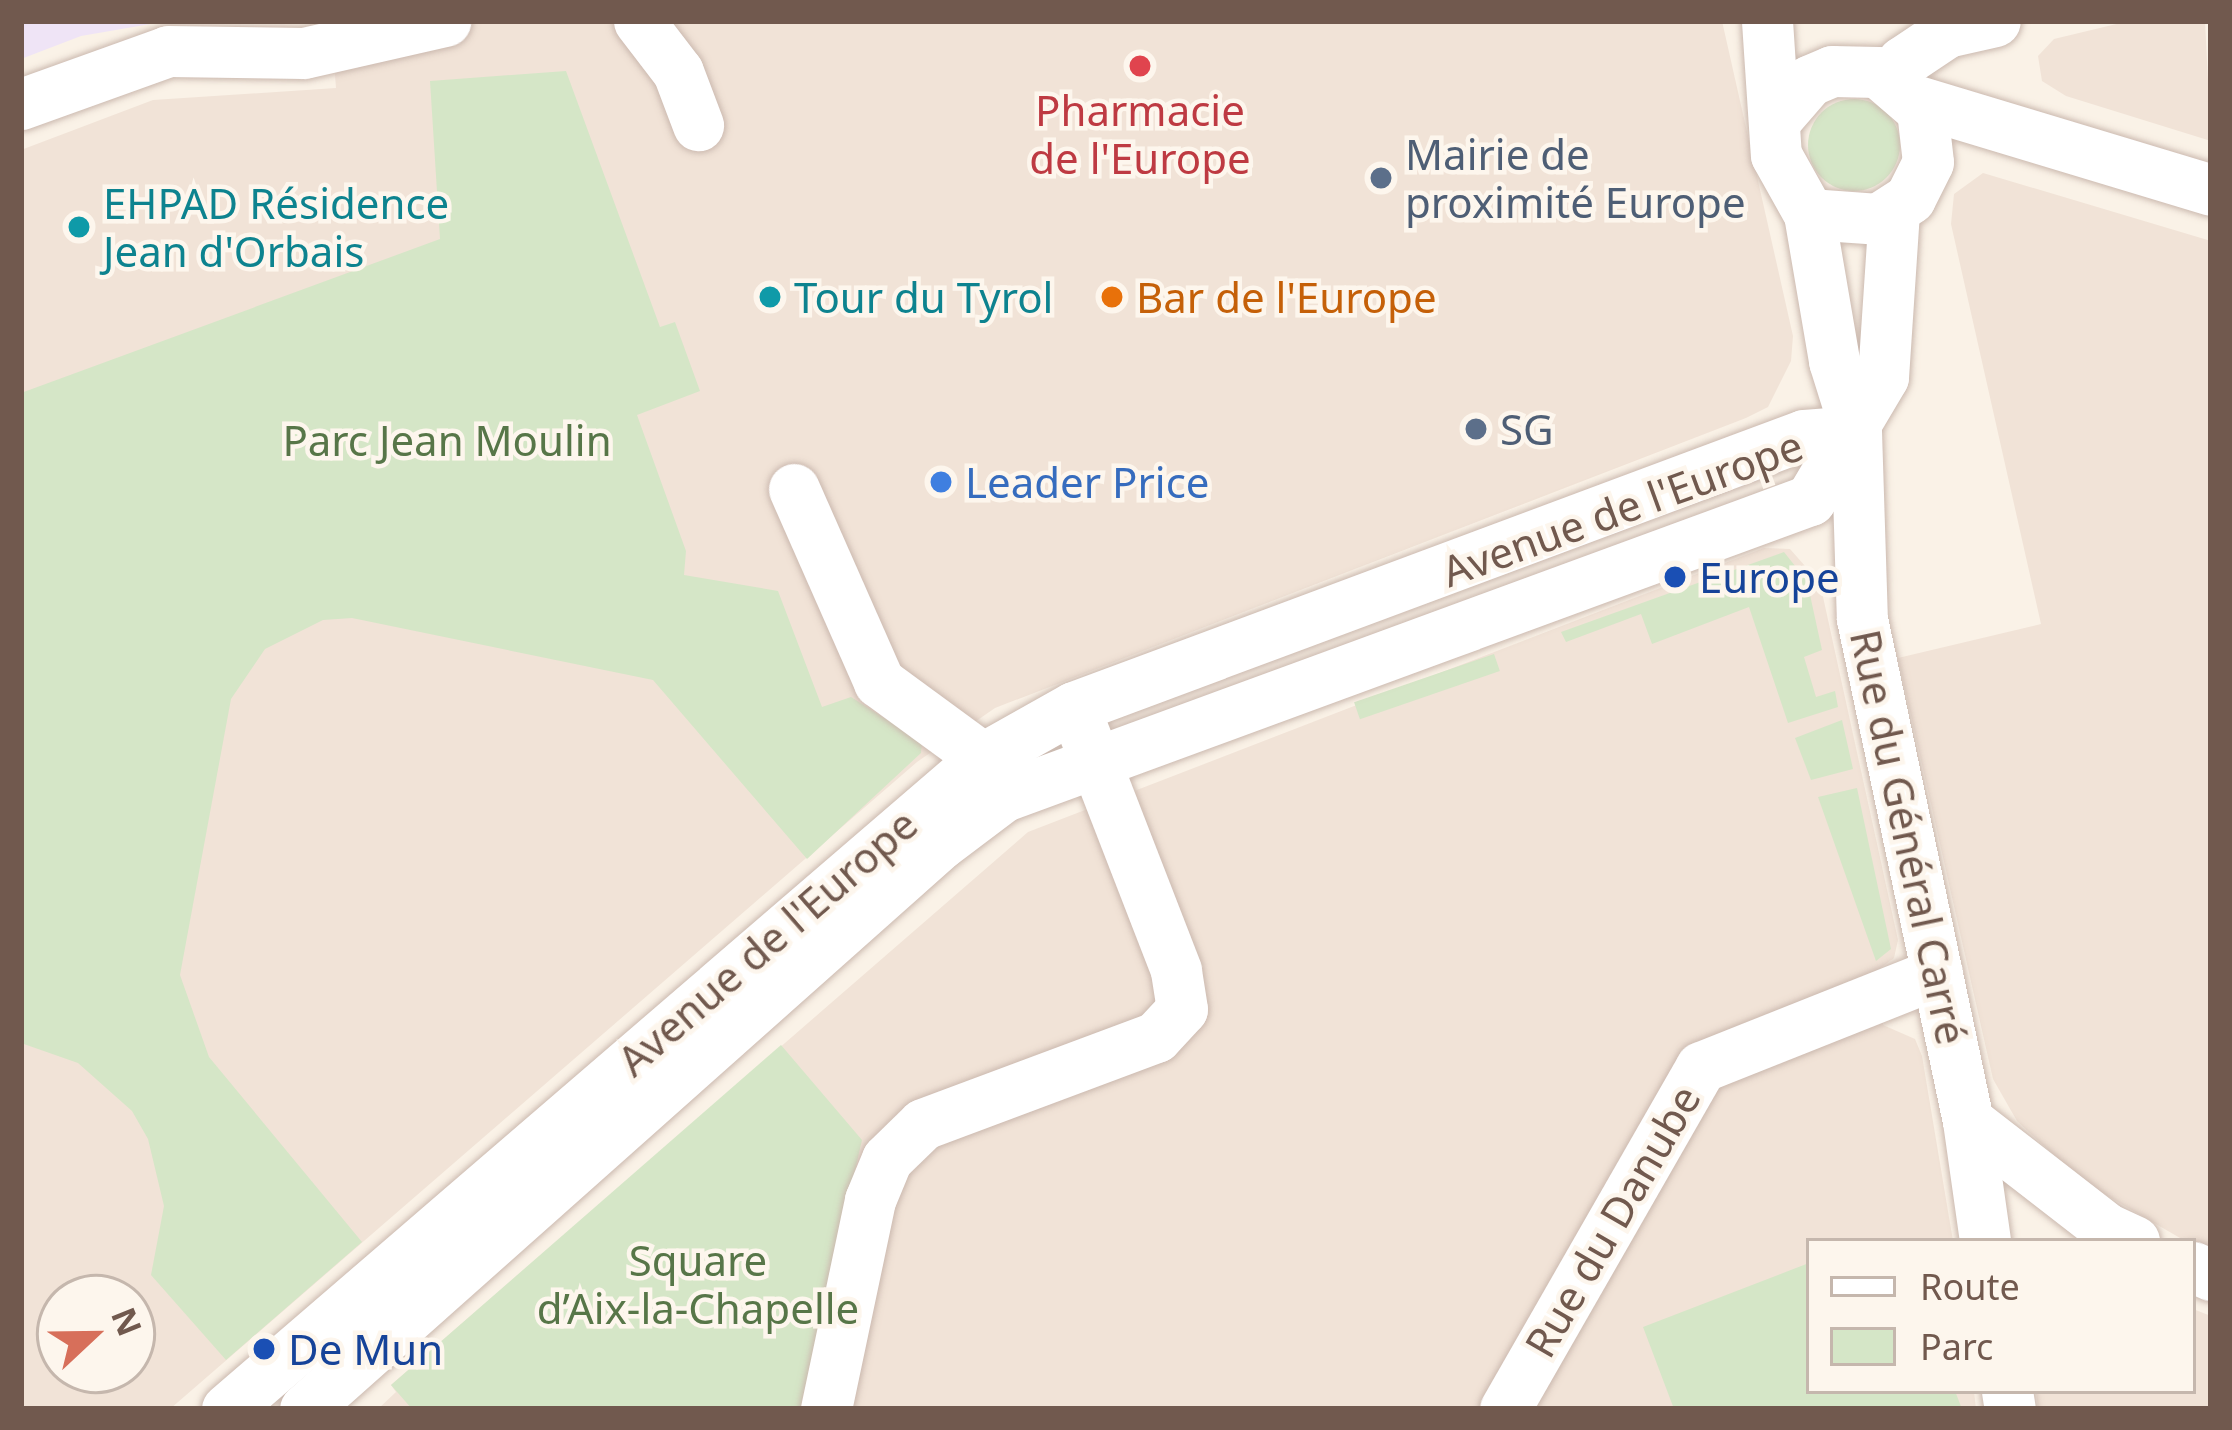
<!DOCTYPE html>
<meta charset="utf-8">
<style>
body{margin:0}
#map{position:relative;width:2232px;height:1430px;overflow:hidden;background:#faf2e7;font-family:"Noto Sans",sans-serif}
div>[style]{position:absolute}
.residential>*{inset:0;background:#f1e3d7}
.education>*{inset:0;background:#efe4f6}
.green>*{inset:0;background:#d5e6c7;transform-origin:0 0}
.round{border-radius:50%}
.roads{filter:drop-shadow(0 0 3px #cbb9af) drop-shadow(0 0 3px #cbb9af)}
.minor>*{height:51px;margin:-25.5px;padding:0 25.5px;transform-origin:25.5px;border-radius:25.5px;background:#fff}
.dots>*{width:33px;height:33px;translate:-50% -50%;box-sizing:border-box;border:6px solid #fdf6ed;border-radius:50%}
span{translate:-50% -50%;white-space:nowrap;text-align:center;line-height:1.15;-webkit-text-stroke:9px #fdf6ed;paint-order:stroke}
.health-label{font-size:42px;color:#be3a42}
.service-label{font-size:42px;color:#4e5e75}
.left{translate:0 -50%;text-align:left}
.culture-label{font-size:42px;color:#0d838f}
.food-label{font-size:42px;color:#c56008}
.park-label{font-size:42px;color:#577648}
.shop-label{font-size:42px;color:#366cbe}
.street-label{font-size:42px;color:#71594e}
.transit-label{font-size:42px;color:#164399}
.frame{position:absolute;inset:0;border:24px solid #71594e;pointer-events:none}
.legend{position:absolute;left:1806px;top:1238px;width:390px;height:156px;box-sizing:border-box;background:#fdf6ed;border:3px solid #c5b7ad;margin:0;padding:15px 21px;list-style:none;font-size:36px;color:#71594e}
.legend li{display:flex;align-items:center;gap:24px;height:60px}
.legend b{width:60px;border:3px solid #c5b7ad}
.north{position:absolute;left:36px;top:1274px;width:120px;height:120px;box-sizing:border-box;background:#fdf6ed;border:3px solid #c5b7ad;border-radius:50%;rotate:68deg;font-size:33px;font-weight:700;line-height:48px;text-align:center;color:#71594e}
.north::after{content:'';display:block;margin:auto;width:42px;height:54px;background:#d76f5a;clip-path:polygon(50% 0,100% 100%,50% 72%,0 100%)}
</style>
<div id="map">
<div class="residential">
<i style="clip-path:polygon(evenodd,331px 21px,1722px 21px,1793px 336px,1791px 361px,1768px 407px,1746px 418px,995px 708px,917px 762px,170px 1409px,21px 1409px,21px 150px,153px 100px,336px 88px,331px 21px,60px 1298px,132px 1298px,132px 1370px,60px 1370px,60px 1298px)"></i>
<i style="clip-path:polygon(2129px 21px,2205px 21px,2211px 141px,2066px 96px,2042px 81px,2038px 56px,2054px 39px)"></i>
<i style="clip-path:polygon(1983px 173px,2211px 241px,2211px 1256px,2082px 1181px,2017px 1121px,1993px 1079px,1898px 658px,2041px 624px,1951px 224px,1954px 194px)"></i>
<i style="clip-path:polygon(1764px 548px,1790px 549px,1820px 583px,1898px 940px,1894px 958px,1875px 972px,1883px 1025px,1915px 1039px,1922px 1056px,1953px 1241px,1809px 1241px,1809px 1391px,1974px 1391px,1976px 1409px,378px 1409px,396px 1392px,391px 1385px,1028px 832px)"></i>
<i style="clip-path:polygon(2193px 1309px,2211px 1316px,2211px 1409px,2038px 1409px,2036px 1391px,2193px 1391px)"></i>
</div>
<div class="education">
<i style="clip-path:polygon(21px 21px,168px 21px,81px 36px,21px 59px)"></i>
</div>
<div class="green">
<i style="clip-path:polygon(566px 71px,660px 327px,675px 322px,700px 391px,637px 415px,686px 551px,684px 575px,778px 591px,822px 707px,851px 697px,922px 742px,921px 753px,807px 859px,653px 680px,352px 618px,323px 620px,265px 649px,231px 699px,180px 975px,209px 1057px,362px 1242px,226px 1360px,151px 1275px,164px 1206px,148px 1139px,132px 1111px,78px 1063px,21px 1043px,21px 393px,440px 239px,430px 81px)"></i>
<i class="round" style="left:1808px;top:99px;width:92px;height:92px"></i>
<i style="clip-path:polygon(1784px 552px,1807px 581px,1822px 650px,1804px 657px,1816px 697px,1835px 691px,1838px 707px,1788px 723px,1749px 607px,1652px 644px,1641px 614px,1566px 642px,1561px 632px)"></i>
<i style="left:1494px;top:654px;width:18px;height:148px;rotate:71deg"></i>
<i style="clip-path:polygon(1842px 720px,1853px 769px,1811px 780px,1795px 738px)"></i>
<i style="clip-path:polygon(1857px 788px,1891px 949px,1876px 961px,1818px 797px)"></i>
<i style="clip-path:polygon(781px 1045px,862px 1140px,800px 1409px,412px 1409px,391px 1385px)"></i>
<i style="clip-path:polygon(1809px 1263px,1809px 1391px,1955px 1391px,1962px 1409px,1674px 1409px,1643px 1327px)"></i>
</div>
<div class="roads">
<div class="minor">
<i style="left:639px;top:21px;width:64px;rotate:52.6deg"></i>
<i style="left:678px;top:72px;width:57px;rotate:69.3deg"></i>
<i style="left:1767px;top:21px;width:134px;rotate:86.2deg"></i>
<i style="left:1776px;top:155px;width:68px;rotate:60.8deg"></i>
<i style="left:1809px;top:214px;width:69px;rotate:4.1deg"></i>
<i style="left:1878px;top:219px;width:38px;rotate:-33deg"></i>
<i style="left:1910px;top:198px;width:40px;rotate:-63.4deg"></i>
<i style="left:1928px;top:162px;width:52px;rotate:-96.6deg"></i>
<i style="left:1922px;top:110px;width:58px;rotate:-139.2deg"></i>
<i style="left:1878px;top:72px;width:46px;rotate:-178.8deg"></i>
<i style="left:1832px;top:71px;width:25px;rotate:157deg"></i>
<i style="left:1809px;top:81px;width:49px;rotate:130.9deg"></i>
<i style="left:1892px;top:78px;width:19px;rotate:-58deg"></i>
<i style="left:1902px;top:62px;width:54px;rotate:-33.7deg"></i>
<i style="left:1947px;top:32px;width:49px;rotate:-12.9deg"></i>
<i style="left:1917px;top:101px;width:307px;rotate:16.8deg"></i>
<i style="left:21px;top:104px;width:156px;rotate:-19.8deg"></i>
<i style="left:168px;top:51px;width:136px;rotate:0.8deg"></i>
<i style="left:304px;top:53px;width:145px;rotate:-12.8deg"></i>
<i style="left:1809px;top:214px;width:149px;rotate:80.3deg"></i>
<i style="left:1834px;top:361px;width:73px;rotate:72.6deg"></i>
<i style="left:1856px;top:431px;width:188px;rotate:88.2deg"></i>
<i style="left:1862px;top:619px;width:513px;rotate:78.08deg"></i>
<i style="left:1968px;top:1121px;width:121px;rotate:81.9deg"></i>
<i style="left:794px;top:489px;width:211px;rotate:66.2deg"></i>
<i style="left:879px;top:682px;width:129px;rotate:36.2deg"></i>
<i style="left:1968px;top:1121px;width:175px;rotate:37.8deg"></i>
<i style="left:2106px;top:1228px;width:31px;rotate:25deg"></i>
<i style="left:2193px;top:1267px;width:20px;rotate:24deg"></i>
<i style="left:2007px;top:1391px;width:18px;rotate:81deg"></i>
<i style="left:227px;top:1409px;width:998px;rotate:-40.73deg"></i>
<i style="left:983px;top:758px;width:104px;rotate:-29.3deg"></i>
<i style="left:1074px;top:707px;width:779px;rotate:-20.44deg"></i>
<i style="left:1804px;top:435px;width:52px;rotate:-4.4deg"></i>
<i style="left:305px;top:1409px;width:850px;rotate:-41.66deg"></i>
<i style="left:940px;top:844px;width:80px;rotate:-36.9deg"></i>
<i style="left:1004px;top:796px;width:859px;rotate:-20.17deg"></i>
<i style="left:1810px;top:500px;width:143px;rotate:-59.3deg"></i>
<i style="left:1883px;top:377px;width:166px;rotate:-86.2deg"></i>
<i style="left:826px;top:1409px;width:214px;rotate:-78.1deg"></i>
<i style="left:870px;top:1200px;width:44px;rotate:-67.5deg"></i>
<i style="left:887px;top:1159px;width:50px;rotate:-44.2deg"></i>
<i style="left:923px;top:1124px;width:249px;rotate:-20.5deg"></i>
<i style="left:1156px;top:1037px;width:38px;rotate:-47deg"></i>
<i style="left:1182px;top:1009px;width:39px;rotate:-99deg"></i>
<i style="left:1176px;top:970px;width:257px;rotate:-111.2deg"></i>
<i style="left:1505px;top:1409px;width:394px;rotate:-60.2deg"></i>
<i style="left:1701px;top:1067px;width:254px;rotate:-21.7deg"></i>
</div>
</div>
<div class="dots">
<i style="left:1140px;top:66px;background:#e0444e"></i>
<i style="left:1381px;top:178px;background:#5c6f8a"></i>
<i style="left:79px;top:227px;background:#0f9aa8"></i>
<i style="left:770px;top:297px;background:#0f9aa8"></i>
<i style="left:1112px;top:297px;background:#e8710a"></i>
<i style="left:1476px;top:429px;background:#5c6f8a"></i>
<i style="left:941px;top:482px;background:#3f7fe0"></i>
<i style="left:1675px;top:577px;background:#1a4fb4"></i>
<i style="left:264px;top:1349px;background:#1a4fb4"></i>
</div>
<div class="health-label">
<span style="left:1140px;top:134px">Pharmacie<br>de l'Europe</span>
</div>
<div class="service-label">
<span class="left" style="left:1405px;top:178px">Mairie de<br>proximité Europe</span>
<span class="left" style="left:1500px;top:429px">SG</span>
</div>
<div class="culture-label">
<span class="left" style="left:103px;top:227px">EHPAD Résidence<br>Jean d'Orbais</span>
<span class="left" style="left:794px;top:297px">Tour du Tyrol</span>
</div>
<div class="food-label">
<span class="left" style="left:1136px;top:297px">Bar de l'Europe</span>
</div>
<div class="park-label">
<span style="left:447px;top:440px">Parc Jean Moulin</span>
<span style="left:698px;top:1284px">Square<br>d’Aix-la-Chapelle</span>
</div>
<div class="shop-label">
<span class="left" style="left:965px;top:482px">Leader Price</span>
</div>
<div class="street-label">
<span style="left:1622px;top:508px;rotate:-20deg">Avenue de l'Europe</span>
<span style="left:1909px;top:837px;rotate:78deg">Rue du Général Carré</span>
<span style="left:767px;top:942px;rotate:-41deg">Avenue de l'Europe</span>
<span style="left:1612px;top:1221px;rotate:-60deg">Rue du Danube</span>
</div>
<div class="transit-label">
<span class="left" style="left:1699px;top:577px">Europe</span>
<span class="left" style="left:288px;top:1349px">De Mun</span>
</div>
<div class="frame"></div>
<ul class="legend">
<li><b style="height:15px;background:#fff"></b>Route</li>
<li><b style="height:33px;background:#d5e6c7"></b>Parc</li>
</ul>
<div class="north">N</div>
</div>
